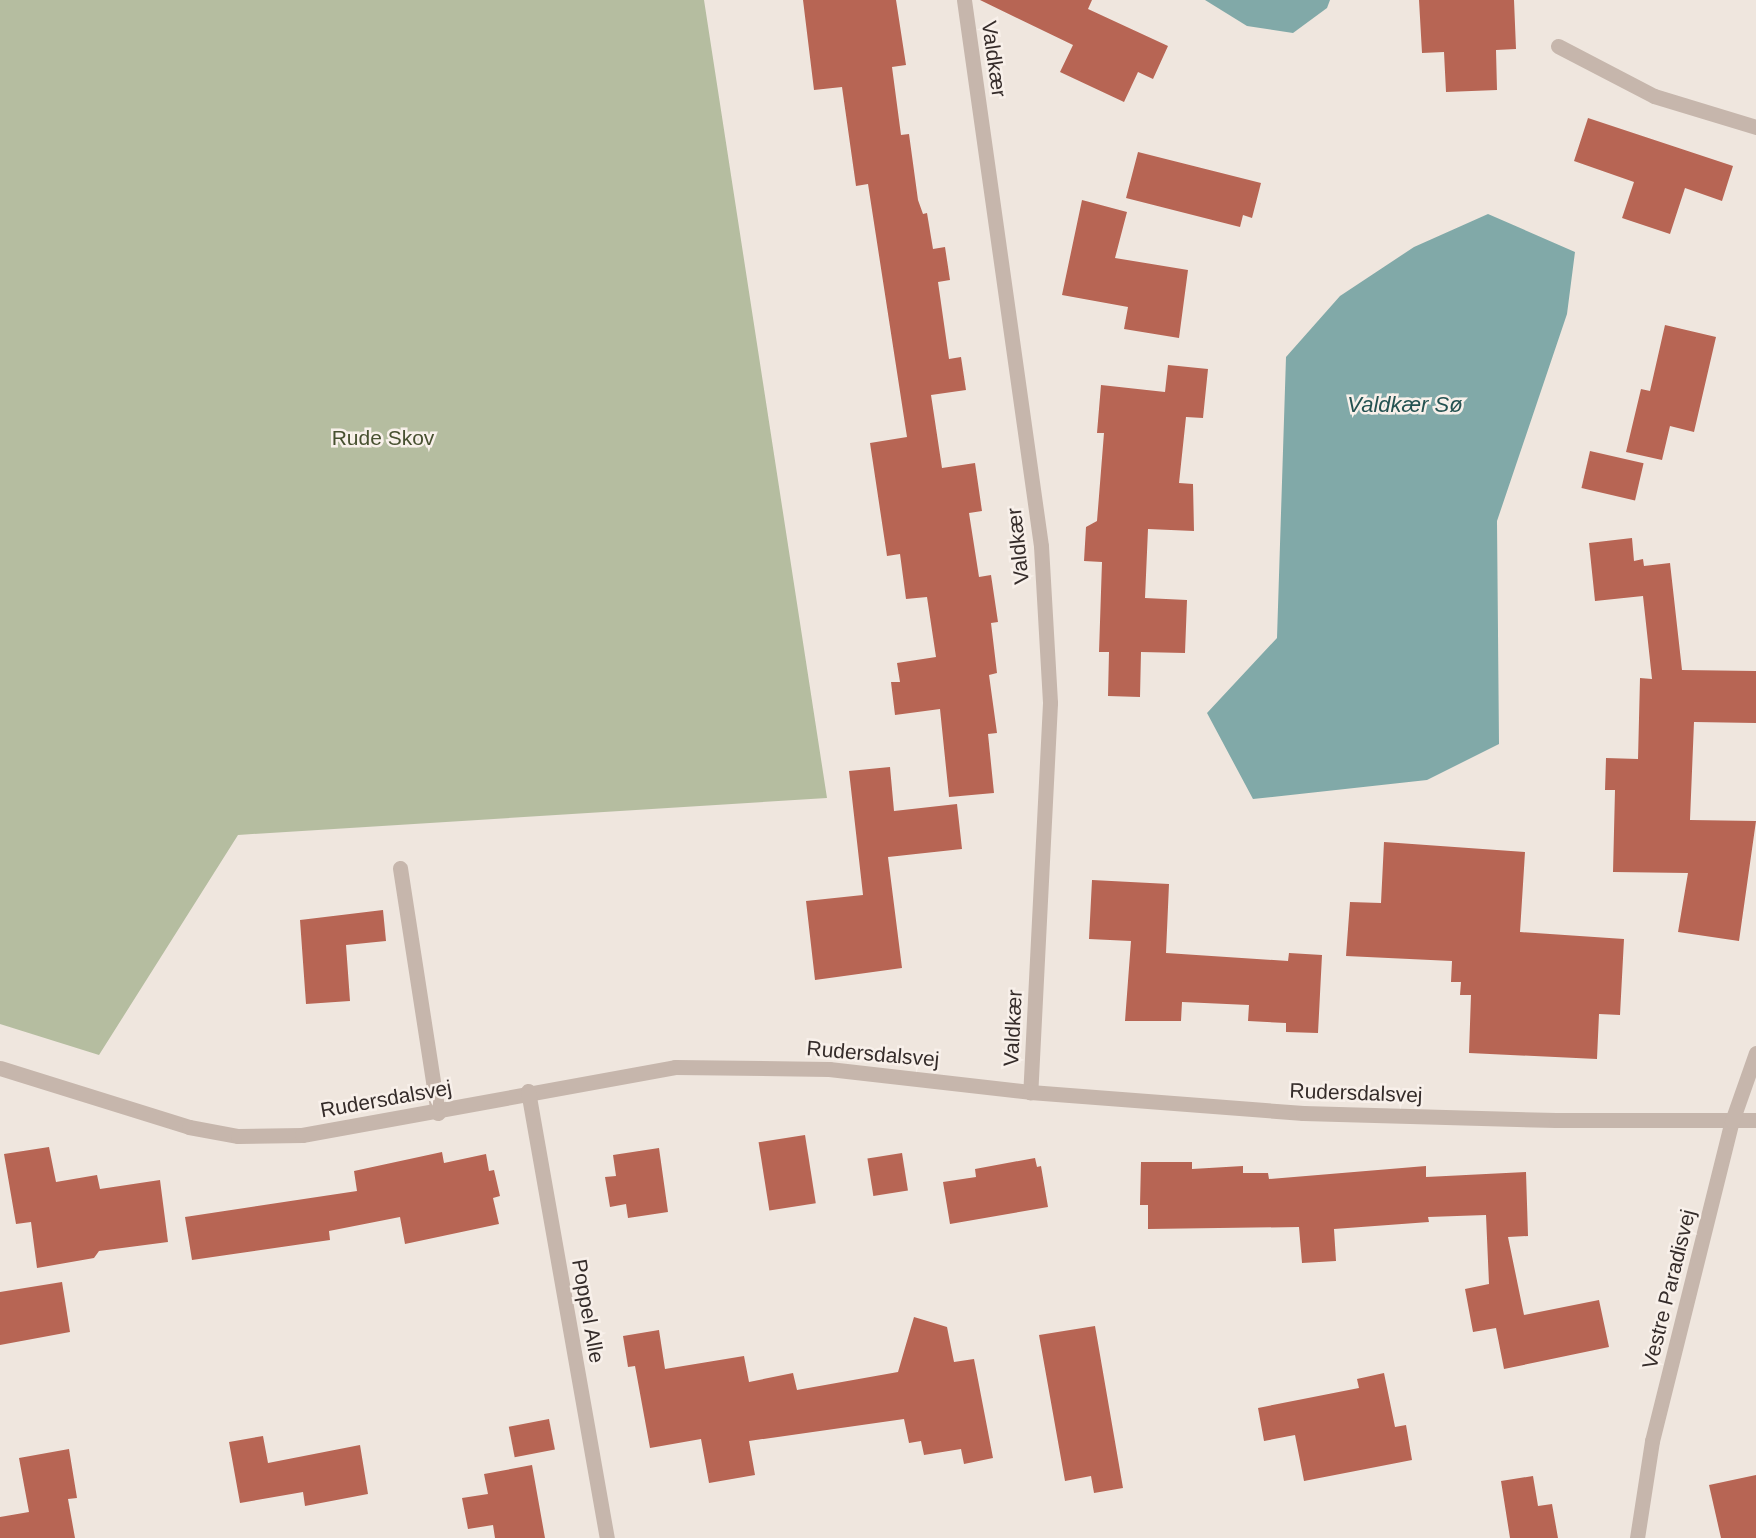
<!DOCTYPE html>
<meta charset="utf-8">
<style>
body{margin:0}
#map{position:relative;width:1756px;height:1538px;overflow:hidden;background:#efe6de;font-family:Helvetica,sans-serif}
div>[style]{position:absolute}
.green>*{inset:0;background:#b5bda0}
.water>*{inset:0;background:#81a9a8}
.building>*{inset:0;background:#b76554;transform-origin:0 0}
.service>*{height:15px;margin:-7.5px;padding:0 7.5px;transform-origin:7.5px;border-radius:7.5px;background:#c6b6ac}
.minor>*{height:15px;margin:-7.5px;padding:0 7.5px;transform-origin:7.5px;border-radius:7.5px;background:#c6b6ac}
span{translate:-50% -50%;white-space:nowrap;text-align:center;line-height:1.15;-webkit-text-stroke:5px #f8f0ea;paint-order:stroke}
.street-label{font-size:21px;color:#352c2a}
.park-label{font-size:21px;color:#475030}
.water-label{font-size:22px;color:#245251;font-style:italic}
</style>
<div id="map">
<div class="green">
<i style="clip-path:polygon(0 0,704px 0,827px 798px,238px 835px,99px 1055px,0 1024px)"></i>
</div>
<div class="water">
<i style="clip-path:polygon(1205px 0,1330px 0,1327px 8px,1293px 33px,1247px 26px)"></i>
<i style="clip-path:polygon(1488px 214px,1575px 252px,1567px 314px,1497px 521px,1499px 744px,1427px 780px,1253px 799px,1207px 713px,1277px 638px,1286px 357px,1340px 296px,1414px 247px)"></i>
</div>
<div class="building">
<i style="clip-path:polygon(803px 0,896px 0,906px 65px,892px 67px,901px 135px,909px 134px,918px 200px,923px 214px,927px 213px,933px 249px,945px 247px,950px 280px,938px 282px,949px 359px,961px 357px,966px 390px,931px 395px,942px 468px,975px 463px,982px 511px,969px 513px,979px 577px,991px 575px,998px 622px,991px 623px,997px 673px,989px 675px,997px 733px,988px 734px,994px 793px,949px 797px,940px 709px,895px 715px,891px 682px,900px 682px,897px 663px,936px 657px,927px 597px,906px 599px,900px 554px,887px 556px,870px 443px,907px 437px,868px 184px,856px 186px,842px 87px,814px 90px)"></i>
<i style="clip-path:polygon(980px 0,1092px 0,1088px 9px,1168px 46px,1153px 79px,1138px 72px,1124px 102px,1060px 72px,1073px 45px)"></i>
<i style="clip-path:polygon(1419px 0,1514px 0,1516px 49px,1496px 50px,1497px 90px,1446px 92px,1444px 52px,1422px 53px)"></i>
<i style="clip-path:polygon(1588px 118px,1733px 166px,1722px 201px,1685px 188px,1670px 234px,1622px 218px,1634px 182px,1574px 161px)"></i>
<i style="clip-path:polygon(1138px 152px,1261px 183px,1252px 218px,1243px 215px,1240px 227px,1126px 198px)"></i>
<i style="clip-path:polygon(1082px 200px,1127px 212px,1115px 258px,1188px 270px,1179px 338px,1124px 329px,1128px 307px,1062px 295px)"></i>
<i style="clip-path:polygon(1665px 325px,1716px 337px,1694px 432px,1670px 426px,1662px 460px,1626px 452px,1641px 389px,1650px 391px)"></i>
<i style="clip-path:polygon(1168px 365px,1208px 369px,1203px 418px,1186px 417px,1179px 483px,1193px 484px,1194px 531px,1148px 529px,1145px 598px,1187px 600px,1185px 653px,1141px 652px,1140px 697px,1108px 696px,1109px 652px,1099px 652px,1102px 562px,1084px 561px,1086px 527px,1097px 521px,1104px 433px,1097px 433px,1101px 385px,1165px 392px)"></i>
<i style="left:1590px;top:451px;width:55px;height:38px;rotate:13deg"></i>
<i style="clip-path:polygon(1632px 538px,1634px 561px,1643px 559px,1644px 566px,1670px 563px,1682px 670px,1756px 671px,1756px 723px,1694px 722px,1690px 820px,1756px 821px,1739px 941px,1678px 932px,1688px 873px,1613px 872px,1615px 790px,1605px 790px,1606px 758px,1638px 759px,1640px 678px,1652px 679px,1643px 596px,1595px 601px,1589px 543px)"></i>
<i style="clip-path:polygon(890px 767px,894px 811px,957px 804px,962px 849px,888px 857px,902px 968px,815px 980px,806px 901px,863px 895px,849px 771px)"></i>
<i style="clip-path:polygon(1384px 842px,1525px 852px,1520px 932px,1624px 939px,1620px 1015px,1599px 1014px,1597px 1059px,1469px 1053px,1471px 995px,1460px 995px,1461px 982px,1451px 982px,1452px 961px,1346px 956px,1350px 902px,1381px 903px)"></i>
<i style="clip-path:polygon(1092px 880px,1169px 884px,1166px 953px,1288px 961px,1289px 953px,1322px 955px,1318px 1033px,1286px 1032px,1286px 1023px,1248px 1021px,1249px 1005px,1182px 1002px,1181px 1021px,1125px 1021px,1131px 941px,1089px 939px)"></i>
<i style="clip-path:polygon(383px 910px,386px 941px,346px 945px,350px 1001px,306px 1004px,300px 920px)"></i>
<i style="left:805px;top:1135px;width:69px;height:47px;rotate:81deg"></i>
<i style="clip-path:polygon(49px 1147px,56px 1182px,97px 1175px,100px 1189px,160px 1180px,168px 1242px,99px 1251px,94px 1258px,37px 1268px,31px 1222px,16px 1224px,4px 1154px)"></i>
<i style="clip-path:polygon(659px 1148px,668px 1212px,628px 1218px,626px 1204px,610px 1207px,605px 1177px,616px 1176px,613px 1155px)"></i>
<i style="clip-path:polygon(442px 1152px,444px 1163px,486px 1154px,489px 1171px,494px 1170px,500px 1196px,493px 1198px,499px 1224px,405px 1244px,400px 1217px,329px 1231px,330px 1240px,192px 1260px,185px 1217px,357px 1191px,354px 1171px)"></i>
<i style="left:902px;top:1153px;width:38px;height:35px;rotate:81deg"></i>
<i style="clip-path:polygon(1035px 1158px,1037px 1167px,1041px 1166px,1048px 1207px,950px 1224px,943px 1182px,976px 1177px,975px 1169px)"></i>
<i style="clip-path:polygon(1141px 1162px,1192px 1162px,1192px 1169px,1243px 1166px,1243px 1173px,1268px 1173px,1269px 1179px,1426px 1166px,1426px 1177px,1526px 1172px,1528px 1236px,1508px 1237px,1524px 1315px,1599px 1300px,1609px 1347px,1504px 1369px,1496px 1328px,1473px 1332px,1465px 1289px,1489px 1284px,1486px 1215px,1428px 1217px,1429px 1222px,1334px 1229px,1336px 1261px,1302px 1263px,1299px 1227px,1148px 1229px,1148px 1205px,1140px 1205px)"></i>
<i style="clip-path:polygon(62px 1282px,70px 1332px,0 1345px,0 1292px)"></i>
<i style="clip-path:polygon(914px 1317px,947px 1327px,954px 1362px,974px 1359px,993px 1458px,964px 1464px,961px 1449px,924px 1455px,921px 1441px,909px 1443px,904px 1419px,749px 1441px,755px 1475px,709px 1483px,701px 1439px,650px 1448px,635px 1366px,628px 1367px,623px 1336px,659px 1330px,665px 1369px,744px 1356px,749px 1382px,793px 1373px,797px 1390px,898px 1372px)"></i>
<i style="clip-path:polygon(1095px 1326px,1123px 1488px,1094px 1493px,1091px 1476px,1065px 1481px,1039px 1335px)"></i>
<i style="clip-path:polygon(1384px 1373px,1395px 1427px,1406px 1425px,1412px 1460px,1304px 1481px,1295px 1435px,1264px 1441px,1258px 1408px,1359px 1388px,1357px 1379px)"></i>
<i style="left:549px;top:1419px;width:31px;height:41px;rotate:79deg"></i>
<i style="clip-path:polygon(263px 1436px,268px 1463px,360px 1445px,368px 1494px,305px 1506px,303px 1492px,240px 1503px,229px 1442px)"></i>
<i style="clip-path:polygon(69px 1449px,77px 1498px,68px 1499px,75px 1538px,0 1538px,0 1517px,29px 1512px,19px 1458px)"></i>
<i style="clip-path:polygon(532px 1465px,545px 1538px,495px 1538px,493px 1525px,468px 1529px,462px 1498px,488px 1494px,484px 1474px)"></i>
<i style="clip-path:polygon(1756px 1475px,1756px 1538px,1721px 1538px,1709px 1485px)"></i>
<i style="clip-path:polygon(1533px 1476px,1538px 1506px,1552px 1504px,1558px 1538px,1510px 1538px,1501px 1481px)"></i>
</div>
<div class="service">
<i style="left:400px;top:868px;width:248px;rotate:81.2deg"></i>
</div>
<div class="minor">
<i style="left:964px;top:0;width:551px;rotate:81.97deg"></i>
<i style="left:1041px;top:546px;width:157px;rotate:86.7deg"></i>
<i style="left:1050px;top:703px;width:390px;rotate:92.9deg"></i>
<i style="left:1558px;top:46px;width:108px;rotate:27.5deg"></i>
<i style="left:1654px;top:96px;width:107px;rotate:16.9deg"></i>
<i style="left:0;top:1068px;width:198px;rotate:17.3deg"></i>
<i style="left:189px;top:1127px;width:50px;rotate:10.4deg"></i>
<i style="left:238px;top:1136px;width:64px;rotate:-0.9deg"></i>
<i style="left:302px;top:1135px;width:379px;rotate:-10.3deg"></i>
<i style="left:675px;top:1067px;width:154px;rotate:0.7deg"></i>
<i style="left:829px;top:1069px;width:202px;rotate:6.5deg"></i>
<i style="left:1030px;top:1092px;width:274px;rotate:4.4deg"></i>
<i style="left:1303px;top:1113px;width:253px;rotate:1.6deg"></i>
<i style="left:1556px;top:1120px;width:200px"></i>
<i style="left:528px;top:1091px;width:454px;rotate:80deg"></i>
<i style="left:1637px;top:1538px;width:98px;rotate:-81.2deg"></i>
<i style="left:1652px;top:1441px;width:330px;rotate:-76deg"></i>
<i style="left:1732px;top:1121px;width:72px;rotate:-70.6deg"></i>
</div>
<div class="street-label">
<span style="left:994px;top:59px;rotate:82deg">Valdkær</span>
<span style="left:1018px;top:546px;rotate:-96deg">Valdkær</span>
<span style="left:1013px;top:1028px;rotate:-87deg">Valdkær</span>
<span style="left:873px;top:1054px;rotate:5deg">Rudersdalsvej</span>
<span style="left:1356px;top:1093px;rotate:2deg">Rudersdalsvej</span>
<span style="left:386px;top:1099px;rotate:-10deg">Rudersdalsvej</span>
<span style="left:1669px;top:1289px;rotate:-76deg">Vestre Paradisvej</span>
<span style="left:588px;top:1311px;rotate:80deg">Poppel Alle</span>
</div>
<div class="park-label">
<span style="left:383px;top:438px">Rude Skov</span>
</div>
<div class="water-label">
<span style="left:1405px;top:405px">Valdkær Sø</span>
</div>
</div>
